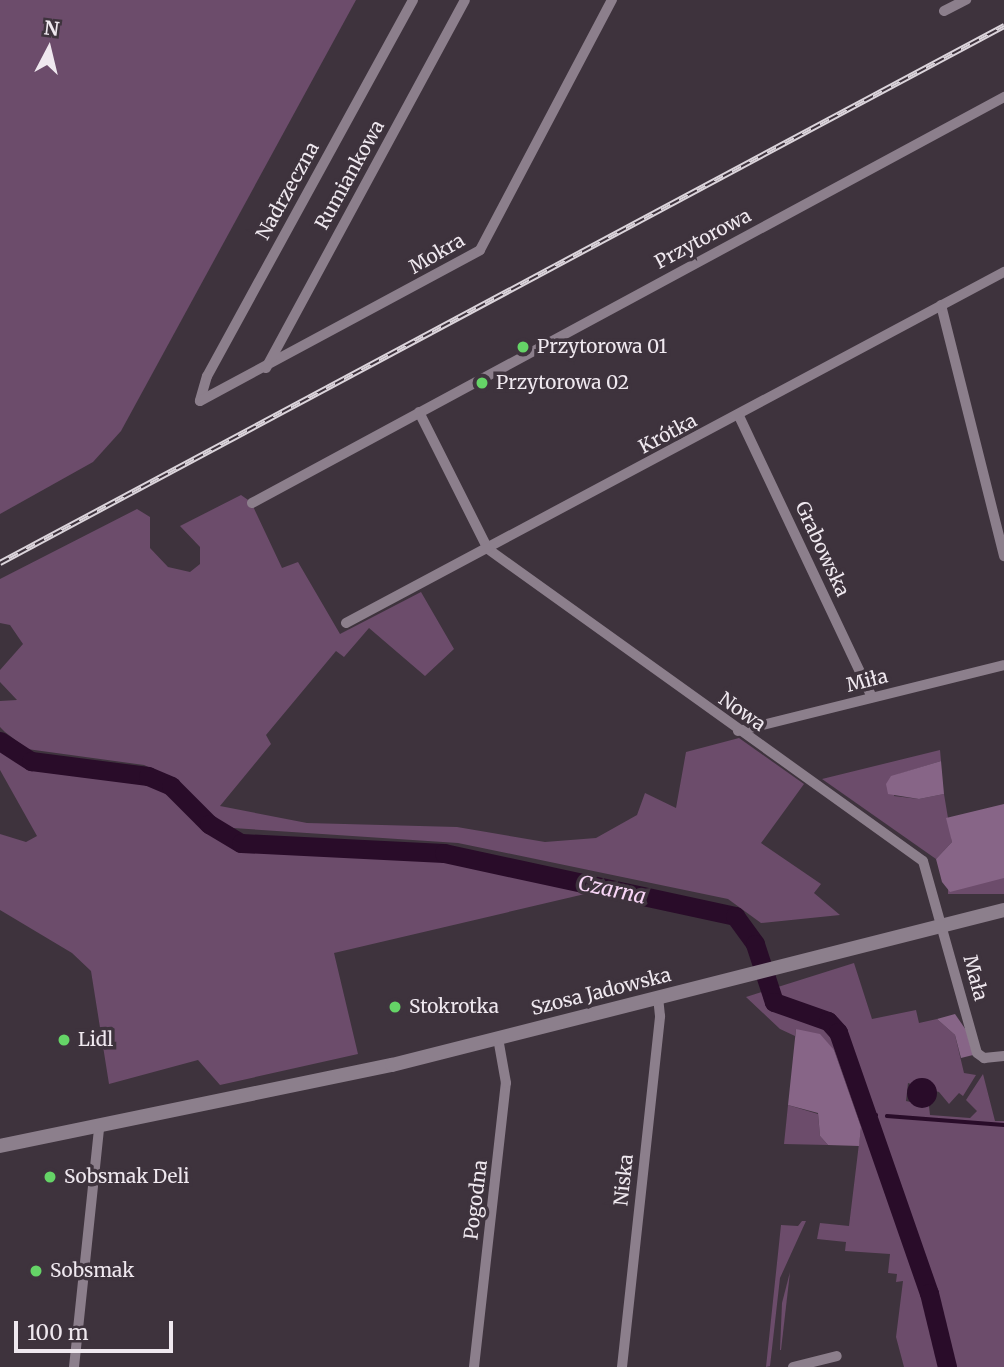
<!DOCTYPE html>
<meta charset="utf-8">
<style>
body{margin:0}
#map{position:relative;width:1004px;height:1367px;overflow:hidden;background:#3e333d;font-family:Merriweather,serif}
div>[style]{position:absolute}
.green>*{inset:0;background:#6c4c6b;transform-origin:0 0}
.forest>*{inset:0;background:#876587}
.water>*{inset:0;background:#290c29}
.round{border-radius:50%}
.stream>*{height:3.5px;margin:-1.75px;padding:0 1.75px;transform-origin:1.75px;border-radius:1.75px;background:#290c29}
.river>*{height:19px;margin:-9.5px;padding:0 9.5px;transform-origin:9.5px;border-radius:9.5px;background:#290c29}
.minor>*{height:10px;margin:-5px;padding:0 5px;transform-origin:5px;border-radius:5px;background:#8c7f8c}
.secondary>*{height:14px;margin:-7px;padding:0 7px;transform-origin:7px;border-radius:7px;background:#8c7f8c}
.rail>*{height:6px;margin-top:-3px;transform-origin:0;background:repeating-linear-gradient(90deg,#3e333d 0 10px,#dbd4db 0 20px);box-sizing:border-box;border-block:2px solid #dbd4db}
.dots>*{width:19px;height:19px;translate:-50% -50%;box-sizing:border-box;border:4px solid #3e333d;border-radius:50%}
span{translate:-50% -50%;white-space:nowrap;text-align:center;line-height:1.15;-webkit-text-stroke:7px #3e333d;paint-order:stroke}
.street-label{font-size:19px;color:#efe8ef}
.poi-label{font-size:19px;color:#efe8ef}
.left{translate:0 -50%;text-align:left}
.water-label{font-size:21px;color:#f8d6f7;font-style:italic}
.north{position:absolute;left:14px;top:14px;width:70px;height:70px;-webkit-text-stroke:5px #3e333d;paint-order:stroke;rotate:7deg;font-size:19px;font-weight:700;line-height:28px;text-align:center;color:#efe8ef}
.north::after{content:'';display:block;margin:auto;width:24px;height:32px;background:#efe8ef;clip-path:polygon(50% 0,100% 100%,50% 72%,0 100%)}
.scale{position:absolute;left:14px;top:1321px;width:159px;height:32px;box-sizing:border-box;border:4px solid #efe8ef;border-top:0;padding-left:9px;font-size:21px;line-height:24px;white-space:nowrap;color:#efe8ef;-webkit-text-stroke:5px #3e333d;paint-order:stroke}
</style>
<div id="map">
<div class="green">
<i style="clip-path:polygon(0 0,356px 0,121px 431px,93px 462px,0 514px)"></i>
<i style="clip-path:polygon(241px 495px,251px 502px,282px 568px,298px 562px,340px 634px,421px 592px,454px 649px,425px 676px,369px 628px,344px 657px,336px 651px,266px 735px,271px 744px,220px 806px,307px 823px,457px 827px,545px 842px,596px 838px,637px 815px,645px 793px,676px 808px,686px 752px,739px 738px,804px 784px,761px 843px,821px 884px,814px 893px,840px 915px,761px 923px,728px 899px,458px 843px,233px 828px,210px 817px,166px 775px,144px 765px,27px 749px,5px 732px,0 727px,0 701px,17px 700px,0 682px,0 670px,23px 644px,10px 625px,0 623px,0 579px,137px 509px,150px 517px,150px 548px,168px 567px,190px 572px,200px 564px,200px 547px,180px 526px)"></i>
<i style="clip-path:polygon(0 746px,26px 766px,147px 782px,164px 790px,200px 826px,238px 848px,443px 858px,602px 890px,334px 953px,358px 1054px,220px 1085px,198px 1060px,109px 1084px,91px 971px,72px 953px,0 910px,0 834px,26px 842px,37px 836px,0 770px)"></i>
<i style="clip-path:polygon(940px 750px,941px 761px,899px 774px,894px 796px,919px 799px,944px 794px,952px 842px,936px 859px,822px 779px)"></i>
<i style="left:1004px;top:878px;width:16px;height:56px;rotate:90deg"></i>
<i style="clip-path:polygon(854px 963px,872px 1019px,916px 1010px,919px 1023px,937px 1019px,955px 1035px,964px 1073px,976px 1075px,963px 1096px,959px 1093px,949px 1104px,939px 1092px,908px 1083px,906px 1101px,929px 1106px,930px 1115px,970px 1118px,977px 1111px,966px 1100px,983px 1074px,995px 1121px,1004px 1121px,1004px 1367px,904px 1367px,896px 1337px,903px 1281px,896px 1282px,897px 1274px,888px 1273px,890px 1254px,845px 1251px,846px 1242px,817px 1239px,820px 1223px,849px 1226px,861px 1127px,834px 1050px,796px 1029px,795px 1036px,780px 1029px,746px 997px)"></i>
<i style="clip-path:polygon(788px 1105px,818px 1114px,820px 1136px,828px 1145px,784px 1144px)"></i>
<i style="clip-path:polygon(802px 1221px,806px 1221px,780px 1278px,770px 1366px,766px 1367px,781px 1225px,798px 1226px)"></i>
<i style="clip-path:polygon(790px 1272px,781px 1350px,780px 1350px,782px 1303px)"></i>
</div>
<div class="forest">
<i style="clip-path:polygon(941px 761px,944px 794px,919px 799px,888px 794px,886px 784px,891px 776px)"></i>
<i style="clip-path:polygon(1004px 804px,1004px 878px,950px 892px,942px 882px,936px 859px,952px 842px,946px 818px)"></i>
<i style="clip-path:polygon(955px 1014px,966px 1030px,973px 1055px,961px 1058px,955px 1035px,937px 1019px)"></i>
<i style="clip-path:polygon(796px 1029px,820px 1034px,834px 1050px,861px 1127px,859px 1146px,828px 1145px,820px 1136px,818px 1113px,788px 1105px)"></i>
</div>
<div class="water">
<i class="round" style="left:907px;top:1078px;width:30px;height:30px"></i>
</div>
<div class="stream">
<i style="left:868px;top:1115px;width:8px"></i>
<i style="left:887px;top:1116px;width:117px;rotate:4.4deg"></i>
</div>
<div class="river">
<i style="left:0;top:741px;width:37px;rotate:33deg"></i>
<i style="left:31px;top:761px;width:118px;rotate:7.3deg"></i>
<i style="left:148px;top:776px;width:25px;rotate:23deg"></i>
<i style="left:171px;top:786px;width:54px;rotate:45deg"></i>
<i style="left:209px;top:824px;width:37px;rotate:31deg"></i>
<i style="left:241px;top:843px;width:203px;rotate:2.8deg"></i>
<i style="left:444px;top:853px;width:298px;rotate:12.2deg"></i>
<i style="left:735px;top:916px;width:34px;rotate:54deg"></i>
<i style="left:755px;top:944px;width:61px;rotate:71.9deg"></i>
<i style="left:774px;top:1002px;width:57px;rotate:19.4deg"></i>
<i style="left:828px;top:1021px;width:15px;rotate:48deg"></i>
<i style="left:838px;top:1032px;width:276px;rotate:70.8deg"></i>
<i style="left:929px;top:1293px;width:76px;rotate:76.3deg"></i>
</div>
<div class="minor">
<i style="left:413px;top:0;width:429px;rotate:118.7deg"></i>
<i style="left:207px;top:376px;width:26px;rotate:106deg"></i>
<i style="left:200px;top:401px;width:318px;rotate:-28.3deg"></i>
<i style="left:480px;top:250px;width:283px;rotate:-62.2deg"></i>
<i style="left:944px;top:11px;width:25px;rotate:-27deg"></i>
<i style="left:941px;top:305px;width:259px;rotate:75.9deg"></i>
<i style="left:266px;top:368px;width:418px;rotate:-61.6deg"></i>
<i style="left:419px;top:412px;width:153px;rotate:63.3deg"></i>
<i style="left:488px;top:549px;width:535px;rotate:35.65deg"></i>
<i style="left:923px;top:861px;width:199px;rotate:74.3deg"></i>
<i style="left:977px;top:1053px;width:9px;rotate:36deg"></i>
<i style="left:984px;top:1058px;width:20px;rotate:-6deg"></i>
<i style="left:739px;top:416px;width:311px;rotate:64.7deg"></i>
<i style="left:252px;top:503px;width:855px;rotate:-28.36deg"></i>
<i style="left:346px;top:623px;width:746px;rotate:-28.08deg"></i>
<i style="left:738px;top:731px;width:274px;rotate:-13.9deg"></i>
<i style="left:74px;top:1367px;width:240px;rotate:-84deg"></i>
<i style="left:474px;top:1367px;width:286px;rotate:-83.6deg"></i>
<i style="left:506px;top:1083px;width:46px;rotate:-100.1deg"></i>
<i style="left:622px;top:1367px;width:353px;rotate:-83.8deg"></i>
<i style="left:660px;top:1016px;width:19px;rotate:-96deg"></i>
<i style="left:793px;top:1367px;width:45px;rotate:-14deg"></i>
</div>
<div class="secondary">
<i style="left:0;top:1146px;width:400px;rotate:-11.7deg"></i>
<i style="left:392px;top:1065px;width:631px;rotate:-14.21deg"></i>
</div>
<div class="rail">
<i style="left:0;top:563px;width:1139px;rotate:-28.14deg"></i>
</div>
<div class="dots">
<i style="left:523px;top:347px;background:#65d467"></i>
<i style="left:482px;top:383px;background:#65d467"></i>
<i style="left:395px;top:1007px;background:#65d467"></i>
<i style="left:64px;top:1040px;background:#65d467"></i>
<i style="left:50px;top:1177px;background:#65d467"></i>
<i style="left:36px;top:1271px;background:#65d467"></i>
</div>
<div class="street-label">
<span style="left:350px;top:175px;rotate:-61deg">Rumiankowa</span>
<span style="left:288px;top:191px;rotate:-61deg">Nadrzeczna</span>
<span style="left:703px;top:239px;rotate:-28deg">Przytorowa</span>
<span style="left:437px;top:254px;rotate:-30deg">Mokra</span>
<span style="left:668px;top:434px;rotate:-28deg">Krótka</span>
<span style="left:822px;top:549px;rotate:65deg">Grabowska</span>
<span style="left:867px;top:681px;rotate:-14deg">Miła</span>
<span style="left:742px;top:712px;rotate:35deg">Nowa</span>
<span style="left:975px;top:978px;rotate:75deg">Mała</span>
<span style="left:601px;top:992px;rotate:-14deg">Szosa Jadowska</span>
<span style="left:624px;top:1180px;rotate:-84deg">Niska</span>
<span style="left:476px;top:1200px;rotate:-83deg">Pogodna</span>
</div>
<div class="poi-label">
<span class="left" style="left:537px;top:347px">Przytorowa 01</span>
<span class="left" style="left:496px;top:383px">Przytorowa 02</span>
<span class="left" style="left:409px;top:1007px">Stokrotka</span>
<span class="left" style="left:78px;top:1040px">Lidl</span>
<span class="left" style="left:64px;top:1177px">Sobsmak Deli</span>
<span class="left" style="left:50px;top:1271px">Sobsmak</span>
</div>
<div class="water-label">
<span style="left:612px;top:890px;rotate:12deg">Czarna</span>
</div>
<div class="north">N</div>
<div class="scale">100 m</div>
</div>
